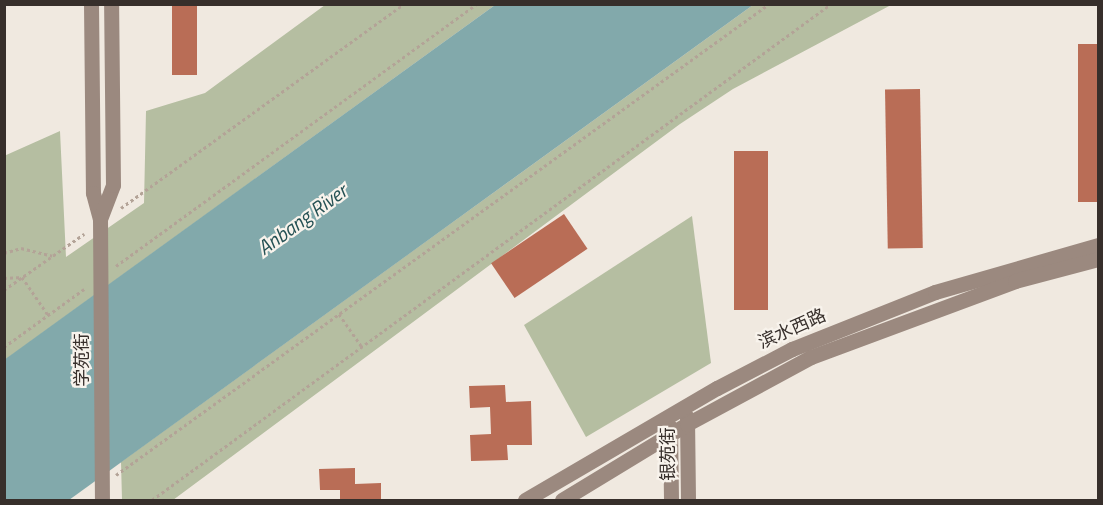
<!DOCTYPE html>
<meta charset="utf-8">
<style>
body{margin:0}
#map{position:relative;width:1103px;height:505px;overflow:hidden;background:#f0e9e0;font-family:"Titillium Web","Noto Sans SC",sans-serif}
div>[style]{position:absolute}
.green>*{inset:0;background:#b5bea1}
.water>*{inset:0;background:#82a9ab}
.building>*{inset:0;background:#b96d56;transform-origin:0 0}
.path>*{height:3px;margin-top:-1.5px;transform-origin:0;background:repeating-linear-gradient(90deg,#b3a397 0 3px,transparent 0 6px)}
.secondary>*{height:15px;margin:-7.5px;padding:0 7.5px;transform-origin:7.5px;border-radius:7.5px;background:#9b897f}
span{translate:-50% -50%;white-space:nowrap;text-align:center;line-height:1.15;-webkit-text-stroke:4.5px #f8f3ec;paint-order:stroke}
.street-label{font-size:18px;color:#372f2b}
.water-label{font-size:20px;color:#255154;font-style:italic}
.frame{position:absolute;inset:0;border:6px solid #372f2b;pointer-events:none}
</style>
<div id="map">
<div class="green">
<i style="clip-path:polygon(325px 5px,495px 5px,5px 360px,4px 156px,60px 131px,66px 257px,144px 203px,146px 111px,205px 93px)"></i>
<i style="clip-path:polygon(753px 5px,891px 5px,733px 89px,680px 124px,173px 500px,122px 500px,121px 462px)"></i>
<i style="clip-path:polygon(692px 216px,711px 363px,586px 437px,524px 325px)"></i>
</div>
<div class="water">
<i style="clip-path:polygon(495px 5px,753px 5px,69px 500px,5px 500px,4px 360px)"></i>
</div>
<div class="building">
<i style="left:172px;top:4px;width:25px;height:71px"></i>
<i style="left:1078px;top:44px;width:20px;height:158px"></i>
<i style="left:920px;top:89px;width:159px;height:35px;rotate:89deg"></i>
<i style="left:734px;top:151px;width:34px;height:159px"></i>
<i style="left:564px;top:214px;width:42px;height:88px;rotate:56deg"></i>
<i style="clip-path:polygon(505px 385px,506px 402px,531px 401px,532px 445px,507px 445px,508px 460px,471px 461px,470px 435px,491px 434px,490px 407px,470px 408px,469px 386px)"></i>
<i style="clip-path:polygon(355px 468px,355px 484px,381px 483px,381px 500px,340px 500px,340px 490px,320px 490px,319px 469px)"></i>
</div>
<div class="path">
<i style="left:121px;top:208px;width:349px;rotate:-35.8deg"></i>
<i style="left:4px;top:253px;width:18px;rotate:-16deg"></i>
<i style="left:21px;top:248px;width:32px;rotate:14deg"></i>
<i style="left:116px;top:266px;width:446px;rotate:-36deg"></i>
<i style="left:4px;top:278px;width:18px;rotate:-3deg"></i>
<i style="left:22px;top:277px;width:46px;rotate:55.6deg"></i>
<i style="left:4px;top:290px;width:98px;rotate:-35deg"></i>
<i style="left:339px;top:314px;width:40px;rotate:55.1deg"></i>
<i style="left:4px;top:347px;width:99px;rotate:-35.9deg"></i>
<i style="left:116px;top:475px;width:805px;rotate:-35.8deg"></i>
<i style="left:152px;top:500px;width:841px;rotate:-36.15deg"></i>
</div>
<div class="secondary">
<i style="left:91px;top:4px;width:189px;rotate:89.4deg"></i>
<i style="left:93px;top:193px;width:27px;rotate:75deg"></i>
<i style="left:100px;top:219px;width:281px;rotate:89.6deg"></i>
<i style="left:100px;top:219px;width:36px;rotate:-69deg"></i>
<i style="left:113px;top:185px;width:181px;rotate:-90.6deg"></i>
<i style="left:687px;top:417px;width:83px;rotate:89.3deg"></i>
<i style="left:670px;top:427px;width:73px;rotate:89.2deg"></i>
<i style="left:525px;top:500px;width:222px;rotate:-30.3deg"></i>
<i style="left:717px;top:388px;width:85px;rotate:-27.5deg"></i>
<i style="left:792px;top:349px;width:154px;rotate:-21.7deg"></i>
<i style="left:935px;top:292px;width:170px;rotate:-16.1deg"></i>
<i style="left:562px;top:500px;width:146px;rotate:-31.3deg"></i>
<i style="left:687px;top:424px;width:141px;rotate:-28.4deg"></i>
<i style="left:811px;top:357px;width:218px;rotate:-20.4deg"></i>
<i style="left:1015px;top:281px;width:86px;rotate:-14.8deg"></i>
</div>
<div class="street-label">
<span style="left:792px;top:329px;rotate:-24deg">滨水西路</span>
<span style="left:82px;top:360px;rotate:-90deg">学苑街</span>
<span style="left:668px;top:454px;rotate:-90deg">银苑街</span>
</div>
<div class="water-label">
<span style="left:302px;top:219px;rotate:-36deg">Anbang River</span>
</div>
<div class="frame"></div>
</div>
